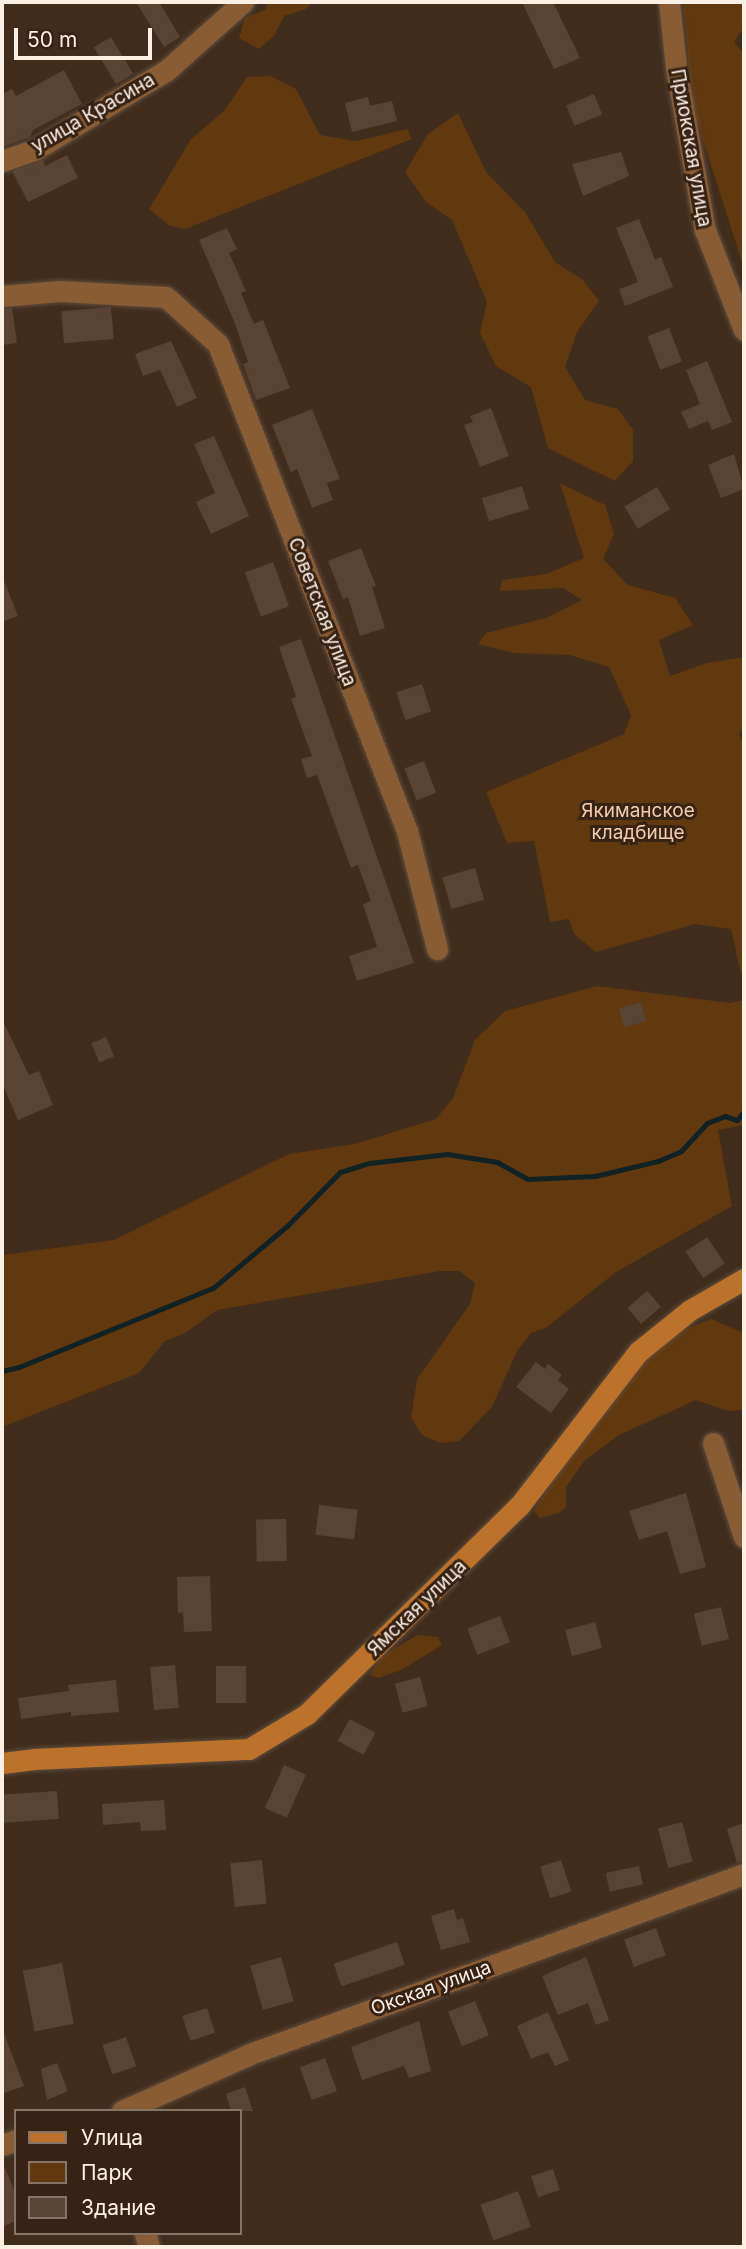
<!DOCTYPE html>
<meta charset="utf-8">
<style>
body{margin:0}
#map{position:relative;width:746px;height:2249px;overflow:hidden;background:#402d1c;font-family:Inter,sans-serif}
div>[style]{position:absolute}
.green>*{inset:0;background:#62380e}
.stream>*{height:5px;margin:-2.5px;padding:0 2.5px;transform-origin:2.5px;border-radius:2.5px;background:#102224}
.building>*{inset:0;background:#594433;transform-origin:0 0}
.roads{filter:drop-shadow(0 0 2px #5e4c3c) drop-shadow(0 0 2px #5e4c3c)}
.street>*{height:21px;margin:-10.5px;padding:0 10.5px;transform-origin:10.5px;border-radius:10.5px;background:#8a5c33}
.secondary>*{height:21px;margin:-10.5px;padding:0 10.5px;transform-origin:10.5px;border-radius:10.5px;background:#bc722a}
span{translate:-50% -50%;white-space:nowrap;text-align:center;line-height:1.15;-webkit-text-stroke:6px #362313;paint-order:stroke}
.street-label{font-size:19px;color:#fcefe4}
.park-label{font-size:19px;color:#f4ccad}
.frame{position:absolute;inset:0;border:4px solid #fcefe4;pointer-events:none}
.legend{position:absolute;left:14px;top:2109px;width:228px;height:126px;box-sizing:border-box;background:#362313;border:2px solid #857567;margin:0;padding:9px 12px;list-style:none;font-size:21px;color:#fcefe4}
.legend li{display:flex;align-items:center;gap:14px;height:35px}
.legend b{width:35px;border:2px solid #857567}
.scale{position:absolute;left:14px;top:28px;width:138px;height:32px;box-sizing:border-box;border:4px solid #fcefe4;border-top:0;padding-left:9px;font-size:21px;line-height:24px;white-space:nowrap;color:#fcefe4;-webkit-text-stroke:5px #362313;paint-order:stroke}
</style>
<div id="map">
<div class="green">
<i style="clip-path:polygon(267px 2px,313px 2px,306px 9px,284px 16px,274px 36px,259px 49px,239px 38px,245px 18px,266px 9px)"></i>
<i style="clip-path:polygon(683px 2px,744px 2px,744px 27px,734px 42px,744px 54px,744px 268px,693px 109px)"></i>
<i style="clip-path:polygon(270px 76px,296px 89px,320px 135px,356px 141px,407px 129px,412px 139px,185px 229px,170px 226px,149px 209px,191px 139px,224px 111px,247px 77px)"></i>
<i style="clip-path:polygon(458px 113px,486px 172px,525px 212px,555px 262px,583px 280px,599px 301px,577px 332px,565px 367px,585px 400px,618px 409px,633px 430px,633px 461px,615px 481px,548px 448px,531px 387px,496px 366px,480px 333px,487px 302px,452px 220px,426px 202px,405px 172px,428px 134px)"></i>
<i style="clip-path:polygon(560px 483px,605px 505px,614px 534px,603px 559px,628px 585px,675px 598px,693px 625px,659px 640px,670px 676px,707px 663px,744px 657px,744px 725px,739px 735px,744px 743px,744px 974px,741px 973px,731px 929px,695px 924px,596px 952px,574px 934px,569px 919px,550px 922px,534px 841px,507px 843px,486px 792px,624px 734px,631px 715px,609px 667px,570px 655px,514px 653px,478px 644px,486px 633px,546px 618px,582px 600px,563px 588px,500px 591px,502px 580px,546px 574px,584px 558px)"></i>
<i style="clip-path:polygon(597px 986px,730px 1003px,744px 1000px,744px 1125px,718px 1130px,732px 1206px,616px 1272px,547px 1327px,531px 1333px,517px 1351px,492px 1407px,459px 1441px,440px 1443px,422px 1435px,411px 1418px,417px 1379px,470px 1304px,475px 1283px,459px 1271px,440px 1271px,217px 1310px,185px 1333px,165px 1341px,139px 1373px,2px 1427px,2px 1255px,114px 1240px,289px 1154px,355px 1144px,436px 1119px,453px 1098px,475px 1040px,505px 1011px)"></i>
<i style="clip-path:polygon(711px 1319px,744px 1333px,744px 1410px,728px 1411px,696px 1400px,619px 1435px,585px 1460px,566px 1487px,566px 1507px,559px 1513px,540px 1518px,534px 1511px,557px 1473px,611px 1400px,644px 1362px,679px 1332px)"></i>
<i style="clip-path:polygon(417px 1635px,438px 1637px,442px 1645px,403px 1669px,379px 1678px,370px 1675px,379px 1658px)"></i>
</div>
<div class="stream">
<i style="left:2px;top:1371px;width:17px;rotate:-13deg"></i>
<i style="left:19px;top:1367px;width:209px;rotate:-22.2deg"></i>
<i style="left:213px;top:1288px;width:98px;rotate:-40deg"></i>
<i style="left:288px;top:1225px;width:74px;rotate:-45.5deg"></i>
<i style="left:340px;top:1172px;width:30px;rotate:-17deg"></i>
<i style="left:369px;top:1163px;width:79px;rotate:-6.6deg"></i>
<i style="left:447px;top:1154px;width:51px;rotate:9.1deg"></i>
<i style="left:497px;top:1162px;width:35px;rotate:29deg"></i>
<i style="left:528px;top:1179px;width:67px;rotate:-2.6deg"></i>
<i style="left:595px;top:1176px;width:65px;rotate:-13.4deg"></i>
<i style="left:658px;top:1161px;width:25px;rotate:-23deg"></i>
<i style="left:681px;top:1151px;width:38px;rotate:-47deg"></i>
<i style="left:707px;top:1123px;width:19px;rotate:-21deg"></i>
<i style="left:725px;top:1116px;width:13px;rotate:18deg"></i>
<i style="left:737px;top:1120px;width:11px;rotate:-52deg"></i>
</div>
<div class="building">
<i style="clip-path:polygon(136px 2px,159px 2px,180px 37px,164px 47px)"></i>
<i style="clip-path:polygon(522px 2px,553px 2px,580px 58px,554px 69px)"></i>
<i style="left:111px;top:37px;width:43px;height:20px;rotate:59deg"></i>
<i style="clip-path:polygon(64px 70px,82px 104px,33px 130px,30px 137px,2px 147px,2px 94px,12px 89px,16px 96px)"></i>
<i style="left:594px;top:94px;width:22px;height:30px;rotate:68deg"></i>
<i style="clip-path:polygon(368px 97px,370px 106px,392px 101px,397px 121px,352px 132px,345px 103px)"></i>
<i style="clip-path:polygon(621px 152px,629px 176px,583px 196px,572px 164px)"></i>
<i style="clip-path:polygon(67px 155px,78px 178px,28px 202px,12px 171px,43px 160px,45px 166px)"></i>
<i style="clip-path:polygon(639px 219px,655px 260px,661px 257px,673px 287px,625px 306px,619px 289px,638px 282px,616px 228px)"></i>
<i style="clip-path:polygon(227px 228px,237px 249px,229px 253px,246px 291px,241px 293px,254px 324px,263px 320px,290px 388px,256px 400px,243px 364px,248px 362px,234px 321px,199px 240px)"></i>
<i style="left:111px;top:307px;width:32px;height:50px;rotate:85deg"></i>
<i style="clip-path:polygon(12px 308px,17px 343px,2px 345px,2px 309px)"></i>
<i style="left:669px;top:328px;width:36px;height:23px;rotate:69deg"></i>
<i style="clip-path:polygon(171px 341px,197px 398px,177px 407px,160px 370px,143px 376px,135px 354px)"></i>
<i style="clip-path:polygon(707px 361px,732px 422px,712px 430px,708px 421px,689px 429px,681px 412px,700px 404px,686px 370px)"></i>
<i style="clip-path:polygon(491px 408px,509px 456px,480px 467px,464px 425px,473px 422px,470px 416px)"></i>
<i style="clip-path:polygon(312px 409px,340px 479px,327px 483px,333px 500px,312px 508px,297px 469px,291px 472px,272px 425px)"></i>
<i style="clip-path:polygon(214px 436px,249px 516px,211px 534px,196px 502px,215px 493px,194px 444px)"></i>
<i style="clip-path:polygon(734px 454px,744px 489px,721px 498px,708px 465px)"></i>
<i style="left:522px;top:486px;width:24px;height:42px;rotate:73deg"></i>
<i style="left:657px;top:487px;width:26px;height:38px;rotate:59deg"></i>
<i style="clip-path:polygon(361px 548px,376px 586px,372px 587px,385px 628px,360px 636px,348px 597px,343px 599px,328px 561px)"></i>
<i style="left:273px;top:562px;width:47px;height:30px;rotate:70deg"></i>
<i style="clip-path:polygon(2px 575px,18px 616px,2px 622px)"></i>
<i style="clip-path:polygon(301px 639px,414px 963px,357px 981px,349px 956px,377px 947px,363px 904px,371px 901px,358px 865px,351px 868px,317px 775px,307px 778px,301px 759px,312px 756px,291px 699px,296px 697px,279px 647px)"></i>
<i style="left:422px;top:684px;width:29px;height:27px;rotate:72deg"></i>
<i style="left:424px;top:761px;width:34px;height:21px;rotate:69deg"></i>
<i style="left:475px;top:868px;width:33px;height:34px;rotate:74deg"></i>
<i style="left:641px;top:1002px;width:20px;height:23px;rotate:75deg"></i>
<i style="clip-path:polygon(2px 1019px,29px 1075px,39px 1071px,53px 1105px,18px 1120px,2px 1083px)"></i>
<i style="left:106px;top:1037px;width:21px;height:16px;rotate:67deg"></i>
<i style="left:707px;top:1237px;width:32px;height:26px;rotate:56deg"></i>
<i style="left:647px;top:1291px;width:21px;height:26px;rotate:49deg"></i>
<i style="clip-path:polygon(536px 1362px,545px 1369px,548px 1364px,562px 1375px,558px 1380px,569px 1389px,551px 1413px,516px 1387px)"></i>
<i style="clip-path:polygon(686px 1493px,706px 1567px,680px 1574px,667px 1531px,639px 1540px,629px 1511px)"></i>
<i style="left:319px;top:1505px;width:39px;height:30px;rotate:7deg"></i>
<i style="left:286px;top:1519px;width:42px;height:30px;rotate:89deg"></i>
<i style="clip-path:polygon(210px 1576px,212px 1631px,184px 1632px,183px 1612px,178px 1613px,177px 1577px)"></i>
<i style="left:721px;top:1607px;width:33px;height:28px;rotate:76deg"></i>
<i style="left:500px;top:1616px;width:28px;height:35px;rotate:69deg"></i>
<i style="left:595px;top:1622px;width:27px;height:31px;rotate:75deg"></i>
<i style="left:175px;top:1665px;width:43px;height:25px;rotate:85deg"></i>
<i style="left:216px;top:1666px;width:30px;height:37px"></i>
<i style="left:420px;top:1677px;width:30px;height:26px;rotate:75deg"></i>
<i style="clip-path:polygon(116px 1680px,119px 1712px,71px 1716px,71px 1712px,21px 1719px,18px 1698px,69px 1691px,68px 1685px)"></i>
<i style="left:350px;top:1719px;width:29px;height:25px;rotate:29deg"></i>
<i style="left:284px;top:1765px;width:24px;height:47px;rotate:24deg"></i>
<i style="left:57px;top:1791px;width:28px;height:55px;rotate:86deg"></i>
<i style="clip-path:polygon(164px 1800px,166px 1830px,141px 1831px,140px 1822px,103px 1825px,102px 1804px)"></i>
<i style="left:682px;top:1822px;width:41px;height:25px;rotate:75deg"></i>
<i style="clip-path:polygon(744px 1823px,744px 1861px,737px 1863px,727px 1829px)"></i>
<i style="left:262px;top:1860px;width:44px;height:32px;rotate:84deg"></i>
<i style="left:561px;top:1860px;width:33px;height:22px;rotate:72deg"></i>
<i style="left:639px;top:1866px;width:19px;height:34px;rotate:78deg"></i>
<i style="clip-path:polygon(454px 1909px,457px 1920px,463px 1918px,470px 1942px,441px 1950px,431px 1916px)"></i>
<i style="left:656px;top:1928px;width:29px;height:34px;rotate:70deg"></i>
<i style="left:397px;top:1942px;width:24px;height:67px;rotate:71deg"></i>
<i style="left:281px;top:1957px;width:46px;height:32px;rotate:74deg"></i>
<i style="clip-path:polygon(586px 1957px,609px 2020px,596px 2025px,588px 2003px,558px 2015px,542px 1976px)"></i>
<i style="left:62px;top:1963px;width:62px;height:40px;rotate:79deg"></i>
<i style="left:475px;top:2001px;width:37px;height:29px;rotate:68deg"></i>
<i style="left:207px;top:2008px;width:26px;height:26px;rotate:72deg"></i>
<i style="clip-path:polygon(548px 2012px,569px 2060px,555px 2066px,548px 2052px,531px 2059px,517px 2026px)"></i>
<i style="clip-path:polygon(419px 2021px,431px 2071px,409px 2078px,404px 2066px,362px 2080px,351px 2047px)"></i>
<i style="clip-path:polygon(2px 2028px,24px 2086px,2px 2094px)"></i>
<i style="left:126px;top:2037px;width:31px;height:25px;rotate:71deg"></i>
<i style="left:325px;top:2058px;width:35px;height:27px;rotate:70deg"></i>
<i style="clip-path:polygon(57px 2063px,68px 2091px,47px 2100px,41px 2069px)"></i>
<i style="clip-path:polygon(245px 2087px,253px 2111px,231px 2111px,226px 2094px)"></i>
<i style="clip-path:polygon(2px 2161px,16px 2194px,16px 2221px,2px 2227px)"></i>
<i style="left:553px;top:2169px;width:22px;height:23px;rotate:72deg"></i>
<i style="left:518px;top:2191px;width:38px;height:40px;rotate:70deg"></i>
</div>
<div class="roads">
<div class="street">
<i style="left:669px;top:2px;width:66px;rotate:83.9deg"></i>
<i style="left:676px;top:68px;width:165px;rotate:79.9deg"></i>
<i style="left:705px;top:230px;width:107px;rotate:68.7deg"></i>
<i style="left:2px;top:161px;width:36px;rotate:-19deg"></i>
<i style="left:36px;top:149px;width:153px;rotate:-31.1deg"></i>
<i style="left:167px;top:70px;width:102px;rotate:-41.8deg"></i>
<i style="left:2px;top:296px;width:58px;rotate:-4.9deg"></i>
<i style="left:60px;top:291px;width:106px;rotate:3.2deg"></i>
<i style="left:166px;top:297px;width:70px;rotate:42.1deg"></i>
<i style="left:218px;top:344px;width:522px;rotate:68.79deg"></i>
<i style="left:407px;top:831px;width:122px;rotate:75.7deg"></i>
<i style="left:713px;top:1443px;width:99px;rotate:71.7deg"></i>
<i style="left:122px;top:2111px;width:140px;rotate:-24deg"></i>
<i style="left:250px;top:2054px;width:526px;rotate:-20.02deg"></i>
<i style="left:2px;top:2145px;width:15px;rotate:-20deg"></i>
<i style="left:145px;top:2233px;width:15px;rotate:74deg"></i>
</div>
<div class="secondary">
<i style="left:2px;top:1763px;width:32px;rotate:-7deg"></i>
<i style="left:34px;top:1759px;width:215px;rotate:-2.7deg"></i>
<i style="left:249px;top:1749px;width:68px;rotate:-31.1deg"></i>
<i style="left:307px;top:1714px;width:297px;rotate:-44.5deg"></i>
<i style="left:519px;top:1506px;width:195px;rotate:-52.3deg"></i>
<i style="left:638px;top:1352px;width:67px;rotate:-38.9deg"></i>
<i style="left:690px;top:1310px;width:62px;rotate:-29.9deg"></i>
</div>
</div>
<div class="street-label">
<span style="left:93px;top:113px;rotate:-30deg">улица Красина</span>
<span style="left:691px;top:148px;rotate:80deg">Приокская улица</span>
<span style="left:322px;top:612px;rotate:69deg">Советская улица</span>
<span style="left:417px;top:1608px;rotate:-44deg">Ямская улица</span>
<span style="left:431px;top:1988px;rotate:-20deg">Окская улица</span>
</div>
<div class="park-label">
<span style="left:638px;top:822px">Якиманское<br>кладбище</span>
</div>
<div class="frame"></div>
<ul class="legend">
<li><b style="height:9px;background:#bc722a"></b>Улица</li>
<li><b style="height:19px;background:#62380e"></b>Парк</li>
<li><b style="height:19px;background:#594433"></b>Здание</li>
</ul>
<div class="scale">50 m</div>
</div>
